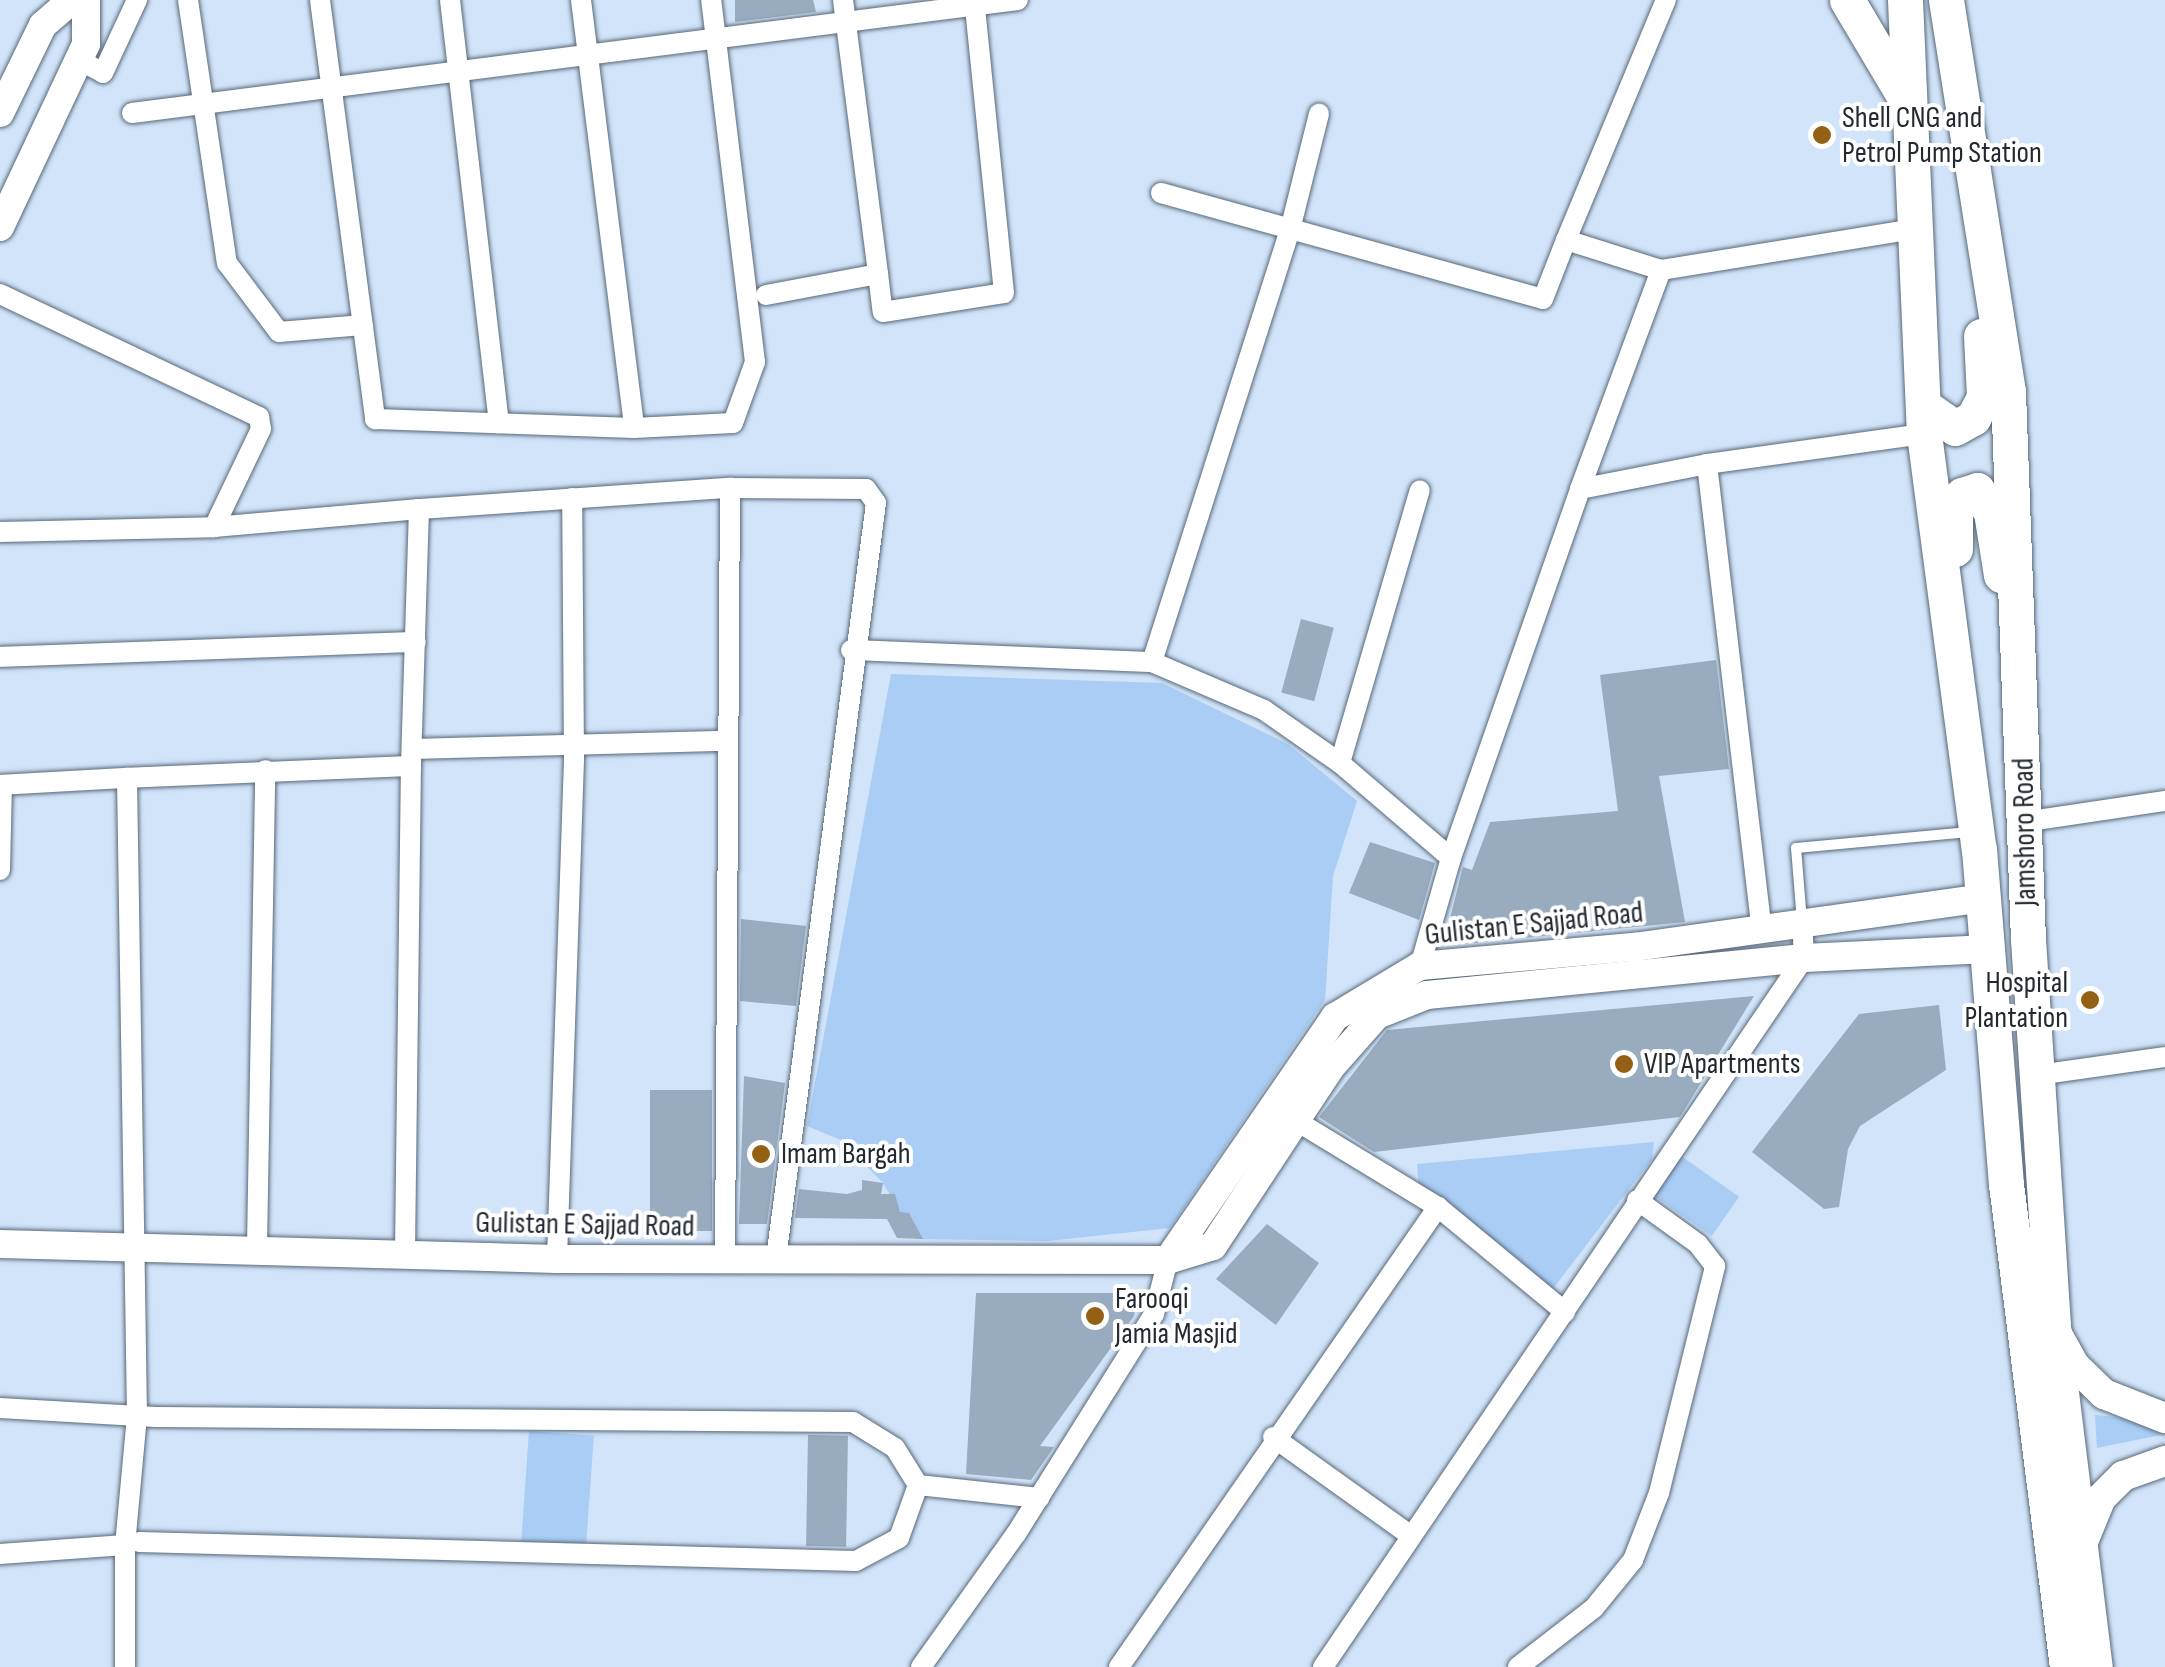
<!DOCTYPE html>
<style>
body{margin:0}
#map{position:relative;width:2165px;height:1667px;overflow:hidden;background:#d1e4f9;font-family:"Sofia Sans Condensed",sans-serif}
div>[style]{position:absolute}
.green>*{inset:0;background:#a9cdf4;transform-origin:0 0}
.building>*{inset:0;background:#99acbf;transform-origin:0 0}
.roads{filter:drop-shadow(0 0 2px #58687a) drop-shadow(0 0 2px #58687a)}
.lane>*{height:10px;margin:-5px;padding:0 5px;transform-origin:5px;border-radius:5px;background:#fff}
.street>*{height:20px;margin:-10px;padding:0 10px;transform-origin:10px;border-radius:10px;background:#fff}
.secondary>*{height:28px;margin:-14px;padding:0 14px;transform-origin:14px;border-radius:14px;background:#fff}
.primary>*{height:30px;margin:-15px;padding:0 15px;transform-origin:15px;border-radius:15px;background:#fff}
.highway>*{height:35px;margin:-17.5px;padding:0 17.5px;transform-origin:17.5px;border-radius:17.5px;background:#fff}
.dots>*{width:28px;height:28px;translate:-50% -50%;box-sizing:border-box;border:5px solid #fff;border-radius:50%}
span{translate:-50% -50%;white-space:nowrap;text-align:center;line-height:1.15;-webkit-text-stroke:8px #fff;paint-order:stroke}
.poi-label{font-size:30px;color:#222931}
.left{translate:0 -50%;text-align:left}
.right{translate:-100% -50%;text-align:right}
.street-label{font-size:30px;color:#222931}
</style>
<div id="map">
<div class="green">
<i style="clip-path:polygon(891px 674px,1162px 683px,1288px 744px,1357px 801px,1333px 876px,1325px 1000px,1170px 1228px,1047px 1241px,916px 1239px,883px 1183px,841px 1140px,807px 1126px)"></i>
<i style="clip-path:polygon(1654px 1142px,1652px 1159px,1549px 1294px,1419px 1187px,1417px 1164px)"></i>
<i style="left:1681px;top:1156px;width:71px;height:48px;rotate:35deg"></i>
<i style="clip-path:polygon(2095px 1415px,2165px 1422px,2165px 1434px,2097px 1448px)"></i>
<i style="left:529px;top:1431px;width:65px;height:113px;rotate:4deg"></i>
</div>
<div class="building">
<i style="clip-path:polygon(735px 0,813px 0,816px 12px,735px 22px)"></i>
<i style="left:1301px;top:619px;width:34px;height:76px;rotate:15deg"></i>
<i style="clip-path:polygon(1716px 660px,1729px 769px,1659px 776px,1685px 922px,1443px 946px,1463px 867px,1472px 870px,1490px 822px,1618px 811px,1600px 675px)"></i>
<i style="clip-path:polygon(1370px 842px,1435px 863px,1419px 920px,1349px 893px)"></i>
<i style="clip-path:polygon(741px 919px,806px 926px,796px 1006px,740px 1001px)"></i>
<i style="clip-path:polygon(1754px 996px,1680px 1117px,1374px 1152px,1319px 1117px,1387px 1030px)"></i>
<i style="clip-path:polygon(1939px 1005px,1946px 1070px,1860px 1126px,1848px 1149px,1839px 1207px,1824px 1209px,1752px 1152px,1859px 1014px)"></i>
<i style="clip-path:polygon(744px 1076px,785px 1083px,767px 1224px,739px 1224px)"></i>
<i style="left:650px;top:1090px;width:62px;height:141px"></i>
<i style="clip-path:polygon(862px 1180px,883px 1183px,881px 1194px,895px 1194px,900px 1212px,909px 1213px,923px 1239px,897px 1238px,887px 1219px,795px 1218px,799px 1189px,847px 1194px,862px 1190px)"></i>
<i style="clip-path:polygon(1267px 1224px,1319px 1263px,1276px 1325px,1216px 1279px)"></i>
<i style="clip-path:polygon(976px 1293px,1126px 1293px,1136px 1303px,1134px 1316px,1040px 1446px,1054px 1447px,1031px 1480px,966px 1474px)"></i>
<i style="left:808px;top:1435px;width:40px;height:111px;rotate:1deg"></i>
</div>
<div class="roads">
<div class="lane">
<i style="left:1802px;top:922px;width:74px;rotate:-94.6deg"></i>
<i style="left:1796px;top:848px;width:174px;rotate:-5.3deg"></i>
</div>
<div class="street">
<i style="left:188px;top:0;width:266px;rotate:81.6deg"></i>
<i style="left:227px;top:263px;width:86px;rotate:53deg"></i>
<i style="left:279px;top:332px;width:84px;rotate:-4.8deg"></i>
<i style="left:320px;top:0;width:423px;rotate:82.5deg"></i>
<i style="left:375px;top:419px;width:259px;rotate:2deg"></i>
<i style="left:634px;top:428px;width:99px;rotate:-2.9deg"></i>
<i style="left:733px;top:423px;width:65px;rotate:-70.2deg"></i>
<i style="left:755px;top:362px;width:365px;rotate:-96.9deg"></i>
<i style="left:450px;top:0;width:426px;rotate:83.4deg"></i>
<i style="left:581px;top:0;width:431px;rotate:82.9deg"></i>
<i style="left:843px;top:0;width:276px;rotate:82.7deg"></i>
<i style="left:79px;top:60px;width:27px;rotate:28deg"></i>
<i style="left:103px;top:73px;width:81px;rotate:-65deg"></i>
<i style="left:132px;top:113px;width:893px;rotate:-7.27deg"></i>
<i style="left:1161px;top:193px;width:396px;rotate:15.5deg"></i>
<i style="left:1543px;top:299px;width:63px;rotate:-68.7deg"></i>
<i style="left:1566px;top:240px;width:100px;rotate:17.5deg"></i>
<i style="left:1566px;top:240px;width:260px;rotate:-67.4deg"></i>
<i style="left:0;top:294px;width:287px;rotate:25.4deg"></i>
<i style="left:259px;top:417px;width:12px;rotate:81deg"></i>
<i style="left:261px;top:429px;width:109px;rotate:115.6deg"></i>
<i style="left:766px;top:295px;width:114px;rotate:-10.6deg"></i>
<i style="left:878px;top:274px;width:38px;rotate:83deg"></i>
<i style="left:883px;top:312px;width:122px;rotate:-8.9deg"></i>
<i style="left:1004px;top:293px;width:295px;rotate:-95.8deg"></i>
<i style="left:1707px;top:464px;width:219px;rotate:-7.9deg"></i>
<i style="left:1580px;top:489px;width:233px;rotate:-69.7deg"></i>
<i style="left:1661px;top:270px;width:255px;rotate:-9.2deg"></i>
<i style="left:419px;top:509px;width:312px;rotate:-3.9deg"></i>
<i style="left:0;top:532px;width:214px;rotate:-1.3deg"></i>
<i style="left:214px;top:527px;width:206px;rotate:-5deg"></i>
<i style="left:419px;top:509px;width:257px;rotate:91.8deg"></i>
<i style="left:411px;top:766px;width:284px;rotate:177.6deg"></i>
<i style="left:127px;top:778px;width:638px;rotate:89.1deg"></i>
<i style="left:137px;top:1416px;width:130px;rotate:95.3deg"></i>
<i style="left:125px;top:1545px;width:122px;rotate:90deg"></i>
<i style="left:851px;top:650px;width:301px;rotate:2.3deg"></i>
<i style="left:1152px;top:662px;width:122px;rotate:23.2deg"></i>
<i style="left:1264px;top:710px;width:93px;rotate:34.9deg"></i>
<i style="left:1340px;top:763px;width:146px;rotate:40.6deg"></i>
<i style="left:1451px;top:858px;width:112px;rotate:106deg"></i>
<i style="left:0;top:657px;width:416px;rotate:-2.1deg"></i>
<i style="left:1152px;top:662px;width:454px;rotate:-72.3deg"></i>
<i style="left:1290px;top:230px;width:120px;rotate:-76deg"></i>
<i style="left:412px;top:749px;width:313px;rotate:-1.5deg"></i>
<i style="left:1340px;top:763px;width:284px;rotate:-73.7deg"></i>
<i style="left:0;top:785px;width:127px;rotate:-3.2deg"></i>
<i style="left:2024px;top:822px;width:143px;rotate:-8.5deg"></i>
<i style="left:1451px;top:858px;width:391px;rotate:-70.7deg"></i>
<i style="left:1580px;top:489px;width:129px;rotate:-11.1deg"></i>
<i style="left:1707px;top:464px;width:468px;rotate:83.3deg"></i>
<i style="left:0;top:870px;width:85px;rotate:-88.7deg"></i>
<i style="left:2038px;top:1075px;width:128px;rotate:-8.1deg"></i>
<i style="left:1285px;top:1114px;width:179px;rotate:31.3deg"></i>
<i style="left:1438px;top:1207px;width:165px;rotate:39.6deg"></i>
<i style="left:257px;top:1246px;width:476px;rotate:-89deg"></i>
<i style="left:405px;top:1252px;width:486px;rotate:-89.3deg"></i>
<i style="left:557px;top:1259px;width:500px;rotate:-88.05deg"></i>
<i style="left:574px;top:759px;width:261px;rotate:-90.4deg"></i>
<i style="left:725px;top:1260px;width:772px;rotate:-89.63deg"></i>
<i style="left:730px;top:488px;width:136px;rotate:0.4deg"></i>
<i style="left:866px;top:489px;width:17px;rotate:54deg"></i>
<i style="left:876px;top:503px;width:763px;rotate:97.54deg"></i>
<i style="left:0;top:1408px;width:156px;rotate:3.3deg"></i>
<i style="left:156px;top:1417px;width:697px;rotate:0.41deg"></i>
<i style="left:853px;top:1422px;width:49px;rotate:31.8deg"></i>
<i style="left:895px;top:1448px;width:44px;rotate:58.1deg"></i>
<i style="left:1273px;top:1437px;width:168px;rotate:35.6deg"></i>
<i style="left:139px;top:1542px;width:717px;rotate:1.52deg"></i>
<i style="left:856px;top:1561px;width:49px;rotate:-28.1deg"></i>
<i style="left:899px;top:1538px;width:56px;rotate:-70.3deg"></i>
<i style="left:918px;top:1485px;width:122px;rotate:6.1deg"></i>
<i style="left:0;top:1554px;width:125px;rotate:-4.1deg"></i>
<i style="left:921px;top:1667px;width:163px;rotate:-54.5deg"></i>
<i style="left:1016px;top:1534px;width:260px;rotate:-57.9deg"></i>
<i style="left:1154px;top:1314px;width:56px;rotate:-75.5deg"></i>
<i style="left:1119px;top:1667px;width:560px;rotate:-55.26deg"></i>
<i style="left:1323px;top:1667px;width:857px;rotate:-55.85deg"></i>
<i style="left:1804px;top:958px;width:35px;rotate:-93deg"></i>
<i style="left:1518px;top:1667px;width:96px;rotate:-37.8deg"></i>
<i style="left:1594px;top:1608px;width:62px;rotate:-50.9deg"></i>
<i style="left:1633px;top:1560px;width:72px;rotate:-68.8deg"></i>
<i style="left:1659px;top:1493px;width:234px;rotate:-76.1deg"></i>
<i style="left:1715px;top:1266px;width:28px;rotate:-128deg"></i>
<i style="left:1698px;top:1244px;width:75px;rotate:-144.2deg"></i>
</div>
<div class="secondary">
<i style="left:0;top:113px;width:98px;rotate:-64deg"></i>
<i style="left:43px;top:25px;width:38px;rotate:-41deg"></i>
<i style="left:0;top:227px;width:202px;rotate:-64.8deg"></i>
<i style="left:86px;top:44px;width:44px;rotate:-90deg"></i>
<i style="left:0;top:1244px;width:557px;rotate:1.54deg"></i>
<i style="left:557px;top:1259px;width:611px;rotate:0.09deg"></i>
<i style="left:1168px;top:1260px;width:47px;rotate:-17.3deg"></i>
<i style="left:1213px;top:1246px;width:214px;rotate:-56.6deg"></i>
<i style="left:1331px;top:1067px;width:69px;rotate:-48.5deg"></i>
<i style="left:1377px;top:1015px;width:54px;rotate:-21.8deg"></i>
<i style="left:1427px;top:995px;width:379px;rotate:-5.6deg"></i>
<i style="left:1804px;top:958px;width:184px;rotate:-2.8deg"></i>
<i style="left:1168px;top:1260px;width:295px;rotate:-55.5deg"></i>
<i style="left:1335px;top:1017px;width:99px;rotate:-31deg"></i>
<i style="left:1420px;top:966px;width:216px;rotate:-5.1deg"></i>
<i style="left:1635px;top:947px;width:352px;rotate:-8deg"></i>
</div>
<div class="primary">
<i style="left:2057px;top:1334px;width:35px;rotate:61deg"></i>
<i style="left:2074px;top:1365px;width:42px;rotate:44deg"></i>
<i style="left:2104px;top:1394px;width:66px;rotate:21.5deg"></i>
<i style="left:2080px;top:1549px;width:55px;rotate:-67.6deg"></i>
<i style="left:2101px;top:1498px;width:31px;rotate:-45deg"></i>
<i style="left:2123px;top:1476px;width:45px;rotate:-19.7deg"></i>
</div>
<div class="highway">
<i style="left:1847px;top:0;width:117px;rotate:59.3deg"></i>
<i style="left:1905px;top:0;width:434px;rotate:87.5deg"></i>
<i style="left:1924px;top:434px;width:419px;rotate:82.5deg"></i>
<i style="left:1979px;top:849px;width:336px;rotate:85.4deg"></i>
<i style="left:2006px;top:1184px;width:487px;rotate:82.8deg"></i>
<i style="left:1946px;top:0;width:397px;rotate:81deg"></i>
<i style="left:2008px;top:392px;width:547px;rotate:87.91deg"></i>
<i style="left:2028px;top:939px;width:389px;rotate:86.3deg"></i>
<i style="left:2053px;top:1327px;width:343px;rotate:83deg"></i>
<i style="left:1924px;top:406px;width:38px;rotate:35deg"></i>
<i style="left:1955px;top:428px;width:21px;rotate:-29deg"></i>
<i style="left:1973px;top:418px;width:24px;rotate:-62deg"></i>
<i style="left:1984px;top:397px;width:61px;rotate:-92.8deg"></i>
<i style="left:1955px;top:549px;width:42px;rotate:-90deg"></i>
<i style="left:1955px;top:507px;width:14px;rotate:-60deg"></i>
<i style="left:1962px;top:495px;width:16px;rotate:-18deg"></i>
<i style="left:1977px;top:490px;width:26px;rotate:58deg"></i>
<i style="left:1991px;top:512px;width:64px;rotate:81deg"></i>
</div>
</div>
<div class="dots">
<i style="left:1822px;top:135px;background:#946014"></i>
<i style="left:2090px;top:1000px;background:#946014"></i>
<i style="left:1624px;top:1064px;background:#946014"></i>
<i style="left:761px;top:1154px;background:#946014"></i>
<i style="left:1095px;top:1316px;background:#946014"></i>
</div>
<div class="poi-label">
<span class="left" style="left:1842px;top:135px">Shell CNG and<br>Petrol Pump Station</span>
<span class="right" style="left:2068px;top:1000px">Hospital<br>Plantation</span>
<span class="left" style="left:1644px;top:1064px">VIP Apartments</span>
<span class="left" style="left:781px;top:1154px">Imam Bargah</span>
<span class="left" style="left:1115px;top:1316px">Farooqi<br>Jamia Masjid</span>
</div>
<div class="street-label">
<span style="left:2025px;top:832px;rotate:-91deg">Jamshoro Road</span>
<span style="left:1534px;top:924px;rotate:-6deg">Gulistan E Sajjad Road</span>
<span style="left:585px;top:1225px;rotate:1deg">Gulistan E Sajjad Road</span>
</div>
</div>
